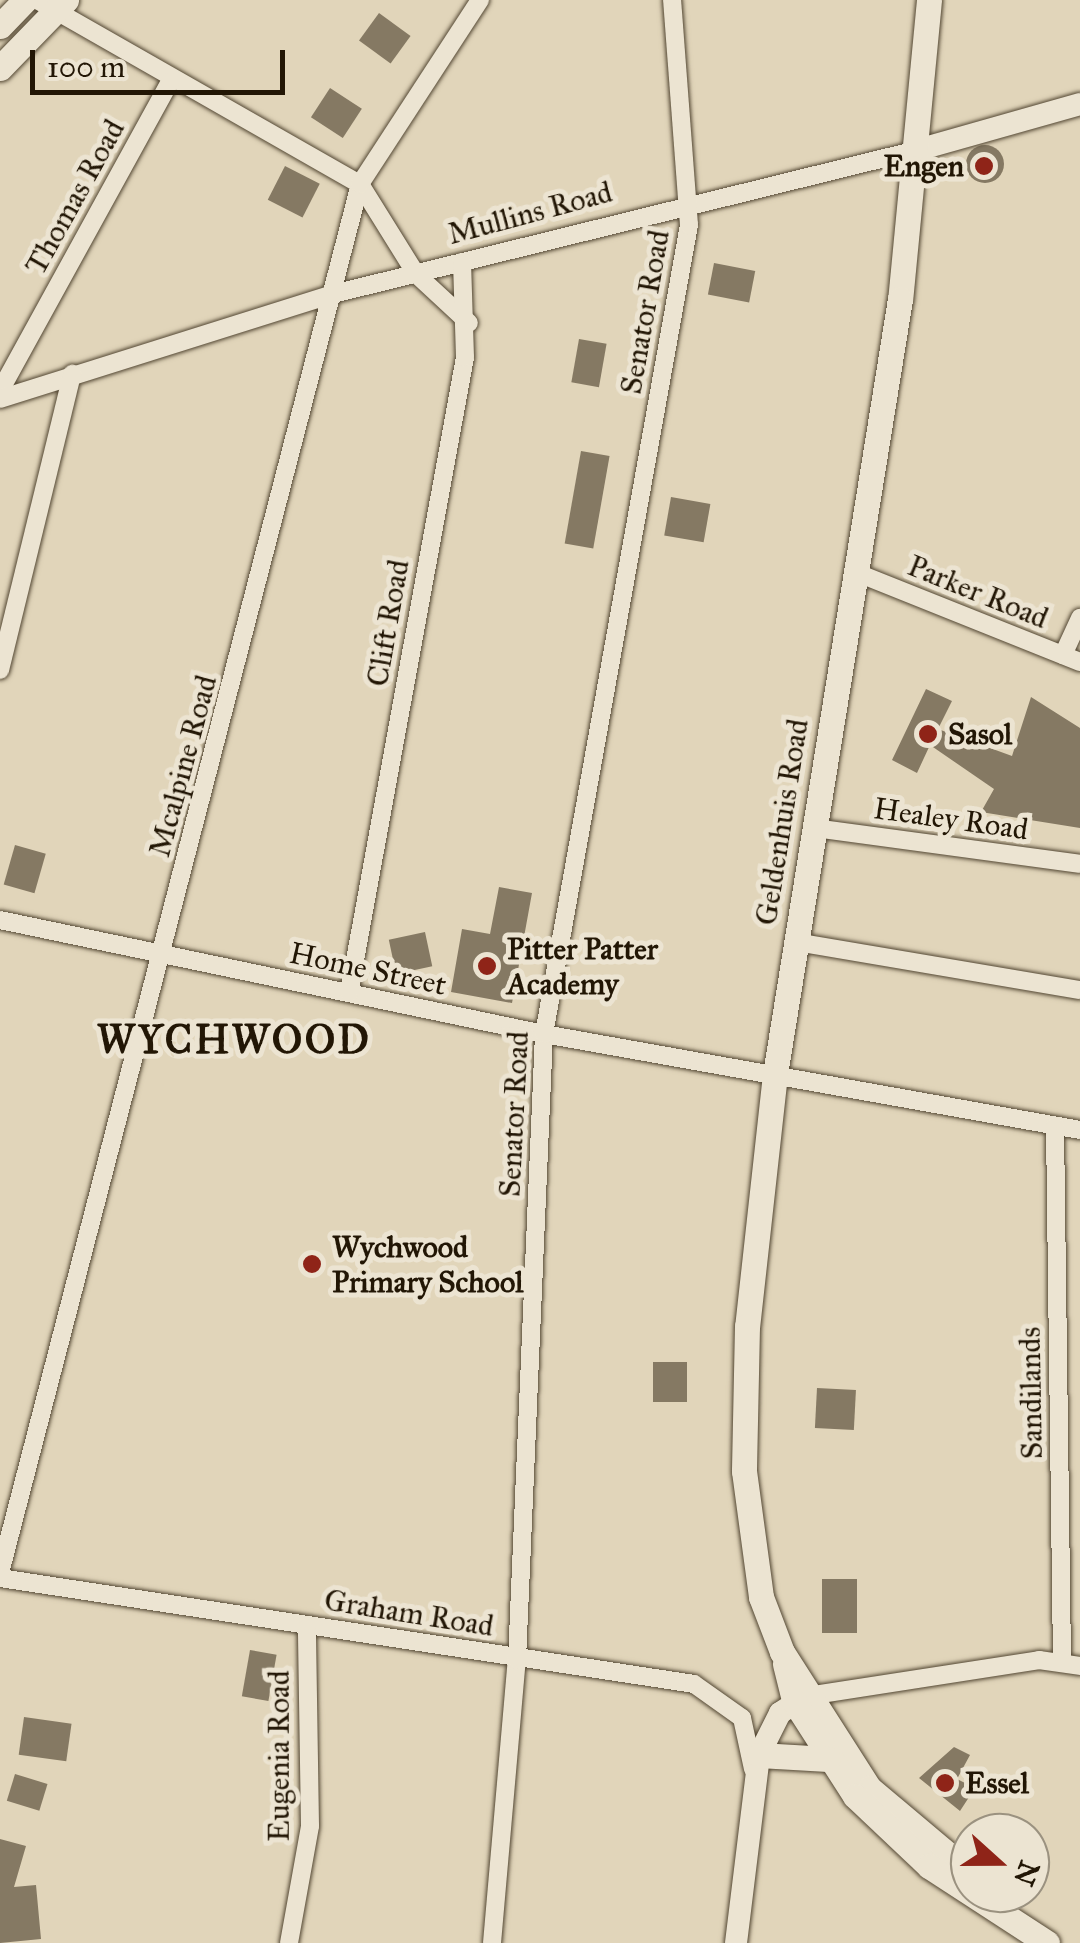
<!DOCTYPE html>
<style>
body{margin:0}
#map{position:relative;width:1080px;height:1943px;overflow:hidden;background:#e1d5ba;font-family:"IM FELL Great Primer",serif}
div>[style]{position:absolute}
.building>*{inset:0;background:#857963;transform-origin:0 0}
.round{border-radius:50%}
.roads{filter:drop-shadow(0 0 2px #524632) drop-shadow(0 0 2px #524632)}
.minor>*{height:18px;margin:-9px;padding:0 9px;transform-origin:9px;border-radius:9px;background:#ece4d2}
.tertiary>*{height:22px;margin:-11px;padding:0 11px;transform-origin:11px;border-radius:11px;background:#ece4d2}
.secondary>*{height:25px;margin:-12.5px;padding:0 12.5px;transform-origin:12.5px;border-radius:12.5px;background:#ece4d2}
.dots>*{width:28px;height:28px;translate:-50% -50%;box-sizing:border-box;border:5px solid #ece4d2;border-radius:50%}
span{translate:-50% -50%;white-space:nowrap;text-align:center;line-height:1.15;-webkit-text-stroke:10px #ece4d2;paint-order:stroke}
.poi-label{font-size:30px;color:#221605;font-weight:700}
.right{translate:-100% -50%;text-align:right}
.left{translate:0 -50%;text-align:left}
.street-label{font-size:30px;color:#221605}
.district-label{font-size:40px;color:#221605;font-weight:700;letter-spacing:2.5px}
.north{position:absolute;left:950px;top:1813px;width:100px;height:100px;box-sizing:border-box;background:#ece4d2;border:2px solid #9b9280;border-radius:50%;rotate:111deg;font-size:28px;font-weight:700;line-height:40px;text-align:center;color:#221605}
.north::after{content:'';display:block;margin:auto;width:35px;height:45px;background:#8f2418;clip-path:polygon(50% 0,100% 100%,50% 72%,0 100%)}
.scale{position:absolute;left:30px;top:50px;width:255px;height:45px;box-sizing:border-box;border:5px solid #221605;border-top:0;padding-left:12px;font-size:30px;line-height:35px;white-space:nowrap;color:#221605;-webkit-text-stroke:8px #ece4d2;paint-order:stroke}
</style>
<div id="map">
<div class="building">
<i style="left:379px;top:13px;width:39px;height:34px;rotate:36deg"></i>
<i style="left:330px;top:88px;width:38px;height:35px;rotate:33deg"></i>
<i class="round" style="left:966px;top:145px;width:38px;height:38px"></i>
<i style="left:285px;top:166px;width:39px;height:38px;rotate:27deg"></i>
<i style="left:714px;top:263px;width:42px;height:32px;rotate:11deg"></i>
<i style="left:579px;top:339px;width:28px;height:44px;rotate:10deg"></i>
<i style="left:581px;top:451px;width:29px;height:94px;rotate:10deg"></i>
<i style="left:671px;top:497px;width:40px;height:39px;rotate:10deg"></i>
<i style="clip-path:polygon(926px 689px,952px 701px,938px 729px,1012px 756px,1031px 697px,1080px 728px,1080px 828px,981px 812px,994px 789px,930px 745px,917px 773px,892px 760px)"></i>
<i style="left:15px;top:845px;width:32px;height:41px;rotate:16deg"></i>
<i style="clip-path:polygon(499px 887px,532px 893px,512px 1003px,451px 992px,462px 929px,490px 934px)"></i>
<i style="left:425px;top:932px;width:35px;height:37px;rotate:78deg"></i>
<i style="left:653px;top:1362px;width:34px;height:40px"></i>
<i style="left:817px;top:1388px;width:39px;height:40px;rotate:3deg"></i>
<i style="left:857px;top:1579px;width:54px;height:35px;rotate:90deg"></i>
<i style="left:250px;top:1650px;width:27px;height:47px;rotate:10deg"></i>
<i style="left:24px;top:1717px;width:48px;height:38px;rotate:8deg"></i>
<i style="clip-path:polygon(954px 1747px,970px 1755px,957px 1779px,975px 1788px,960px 1811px,919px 1778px)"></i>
<i style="left:15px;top:1774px;width:34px;height:28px;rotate:17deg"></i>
<i style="clip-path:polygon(0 1839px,26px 1846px,14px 1887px,36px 1885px,41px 1939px,0 1943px)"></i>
</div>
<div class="roads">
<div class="minor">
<i style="left:37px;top:0;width:372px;rotate:29.7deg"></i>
<i style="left:360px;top:184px;width:106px;rotate:58.1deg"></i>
<i style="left:416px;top:274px;width:72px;rotate:42.8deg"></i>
<i style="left:0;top:391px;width:353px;rotate:-61.2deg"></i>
<i style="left:0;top:399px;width:349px;rotate:-17.5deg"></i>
<i style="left:333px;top:294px;width:606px;rotate:-13.85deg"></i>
<i style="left:855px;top:572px;width:242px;rotate:21.8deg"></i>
<i style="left:1063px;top:655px;width:41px;rotate:-65.3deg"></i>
<i style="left:0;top:670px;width:305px;rotate:-76.3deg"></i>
<i style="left:815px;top:828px;width:267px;rotate:7.7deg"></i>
<i style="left:0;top:920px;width:556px;rotate:11.84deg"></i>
<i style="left:544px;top:1034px;width:545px;rotate:10.15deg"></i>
<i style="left:796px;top:942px;width:288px;rotate:9.6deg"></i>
<i style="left:349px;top:993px;width:646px;rotate:-79.66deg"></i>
<i style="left:465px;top:357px;width:95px;rotate:-91.8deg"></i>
<i style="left:1055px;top:1126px;width:533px;rotate:89.25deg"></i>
<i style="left:0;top:1573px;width:1435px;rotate:-75.47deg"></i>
<i style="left:360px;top:184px;width:220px;rotate:-56.9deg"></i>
<i style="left:0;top:1578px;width:702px;rotate:8.68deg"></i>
<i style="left:694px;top:1684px;width:59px;rotate:35.3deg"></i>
<i style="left:742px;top:1718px;width:52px;rotate:77.8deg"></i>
<i style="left:814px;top:1695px;width:228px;rotate:-8.8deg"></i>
<i style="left:1039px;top:1660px;width:41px;rotate:8.3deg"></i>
<i style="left:289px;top:1943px;width:119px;rotate:-79.8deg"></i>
<i style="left:310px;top:1826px;width:198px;rotate:-90.9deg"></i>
<i style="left:492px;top:1943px;width:284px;rotate:-85deg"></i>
<i style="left:517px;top:1660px;width:627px;rotate:-87.53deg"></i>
<i style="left:544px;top:1034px;width:822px;rotate:-79.84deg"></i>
<i style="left:689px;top:225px;width:226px;rotate:-94.3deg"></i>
</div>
<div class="tertiary">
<i style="left:921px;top:149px;width:165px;rotate:-15.8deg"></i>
<i style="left:736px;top:1943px;width:189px;rotate:-83deg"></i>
<i style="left:759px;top:1755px;width:47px;rotate:-63.4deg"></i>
<i style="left:780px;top:1713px;width:33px;rotate:-33deg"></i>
</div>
<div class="secondary">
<i style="left:929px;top:0;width:300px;rotate:95.5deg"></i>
<i style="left:900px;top:299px;width:785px;rotate:99.16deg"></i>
<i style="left:775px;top:1074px;width:254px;rotate:96.3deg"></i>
<i style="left:747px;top:1326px;width:145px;rotate:91.2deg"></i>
<i style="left:744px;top:1471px;width:127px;rotate:82.3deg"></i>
<i style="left:761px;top:1597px;width:59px;rotate:69.1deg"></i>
<i style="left:782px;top:1652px;width:161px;rotate:57.4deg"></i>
<i style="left:869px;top:1788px;width:132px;rotate:40.1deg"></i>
<i style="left:0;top:26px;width:36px;rotate:-46deg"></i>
<i style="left:0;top:68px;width:95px;rotate:-45.9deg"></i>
<i style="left:785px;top:1664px;width:38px;rotate:76deg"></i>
<i style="left:794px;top:1701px;width:113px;rotate:57.3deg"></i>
<i style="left:855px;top:1796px;width:102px;rotate:43.4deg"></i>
<i style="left:929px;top:1866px;width:141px;rotate:33.1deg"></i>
<i style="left:759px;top:1755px;width:69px;rotate:3.3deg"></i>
</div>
</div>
<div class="dots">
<i style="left:984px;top:166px;background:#8f2418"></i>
<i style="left:928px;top:734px;background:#8f2418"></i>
<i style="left:487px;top:966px;background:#8f2418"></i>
<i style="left:312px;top:1264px;background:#8f2418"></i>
<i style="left:945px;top:1783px;background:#8f2418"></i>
</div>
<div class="poi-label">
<span class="right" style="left:964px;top:166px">Engen</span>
<span class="left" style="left:948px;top:734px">Sasol</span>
<span class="left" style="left:507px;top:966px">Pitter Patter<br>Academy</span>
<span class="left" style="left:332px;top:1264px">Wychwood<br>Primary School</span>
<span class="left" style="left:965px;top:1783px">Essel</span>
</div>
<div class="street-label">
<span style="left:75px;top:197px;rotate:-61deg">Thomas Road</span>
<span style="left:530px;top:213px;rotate:-15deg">Mullins Road</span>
<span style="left:645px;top:312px;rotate:-80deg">Senator Road</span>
<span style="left:978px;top:592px;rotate:22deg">Parker Road</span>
<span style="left:388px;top:623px;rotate:-80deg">Clift Road</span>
<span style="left:183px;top:766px;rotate:-75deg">Mcalpine Road</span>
<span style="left:951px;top:819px;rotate:8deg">Healey Road</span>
<span style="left:782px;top:822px;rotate:-81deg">Geldenhuis Road</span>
<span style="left:368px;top:969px;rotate:12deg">Home Street</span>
<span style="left:514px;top:1114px;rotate:-87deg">Senator Road</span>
<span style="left:1031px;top:1393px;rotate:-91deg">Sandilands</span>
<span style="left:409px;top:1613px;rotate:9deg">Graham Road</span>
<span style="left:279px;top:1756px;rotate:-90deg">Eugenia Road</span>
</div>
<div class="district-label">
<span style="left:234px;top:1040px">WYCHWOOD</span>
</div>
<div class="north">N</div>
<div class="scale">100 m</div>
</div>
